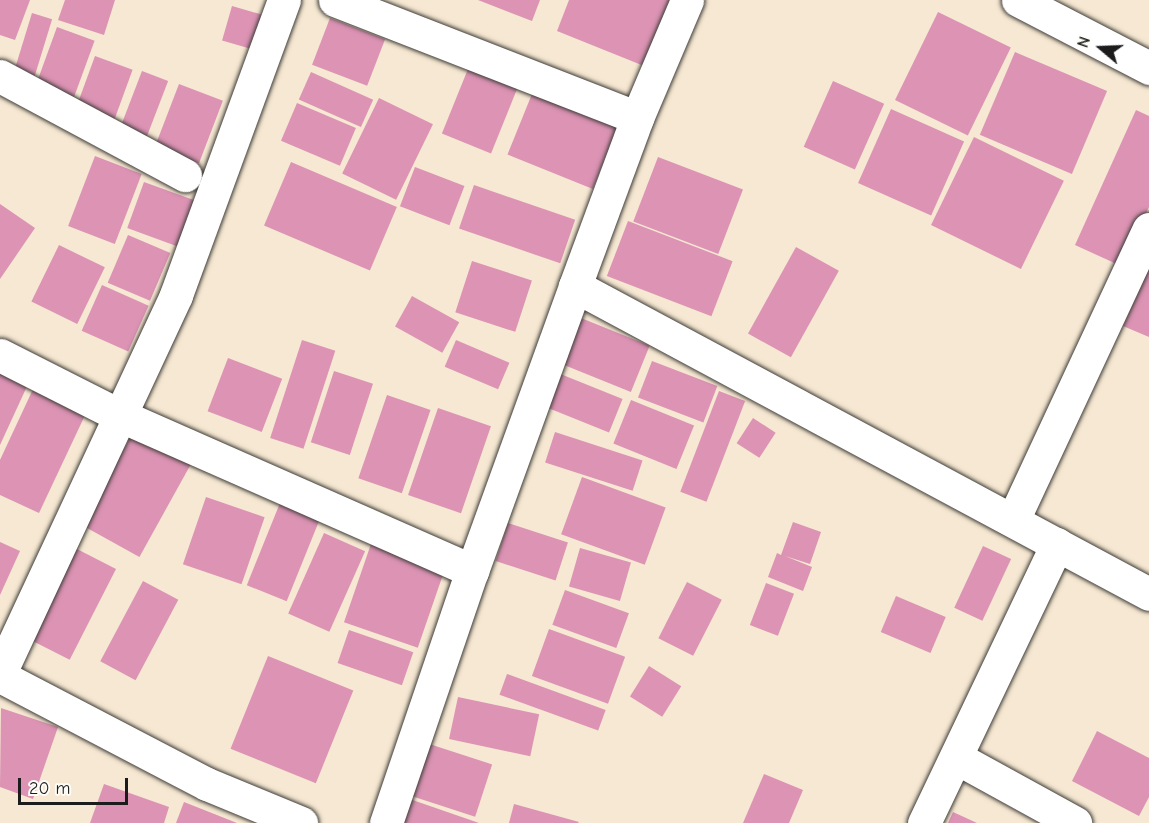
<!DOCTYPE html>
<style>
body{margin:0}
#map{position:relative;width:1149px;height:823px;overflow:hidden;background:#f6e8d2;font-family:"Comic Neue",sans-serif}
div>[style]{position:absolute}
.building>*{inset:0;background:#dc93b4;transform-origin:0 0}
.roads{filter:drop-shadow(0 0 2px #3d3b37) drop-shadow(0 0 2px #3d3b37)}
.minor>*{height:33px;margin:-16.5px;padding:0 16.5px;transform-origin:16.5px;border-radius:16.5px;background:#fff}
span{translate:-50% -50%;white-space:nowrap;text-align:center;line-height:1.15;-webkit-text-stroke:6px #fdfcf7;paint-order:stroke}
.north{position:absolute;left:1071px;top:18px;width:60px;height:60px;-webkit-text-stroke:4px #fdfcf7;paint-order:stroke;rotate:289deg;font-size:16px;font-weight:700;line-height:24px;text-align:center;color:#1c1c1c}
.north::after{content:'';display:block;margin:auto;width:21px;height:27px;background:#1c1c1c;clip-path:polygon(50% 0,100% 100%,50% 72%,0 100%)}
.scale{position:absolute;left:18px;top:778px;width:110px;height:27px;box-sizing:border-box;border:3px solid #1c1c1c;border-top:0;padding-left:8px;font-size:18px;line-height:21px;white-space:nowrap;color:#1c1c1c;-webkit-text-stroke:4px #fdfcf7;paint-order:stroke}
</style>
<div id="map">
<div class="building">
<i style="clip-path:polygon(0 0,30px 0,15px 40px,0 35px)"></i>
<i style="clip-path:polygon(65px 0,115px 0,104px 35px,58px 20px)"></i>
<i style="clip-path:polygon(478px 0,540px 0,532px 21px)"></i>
<i style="clip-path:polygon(569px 0,675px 0,649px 68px,557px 31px)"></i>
<i style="left:232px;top:6px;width:35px;height:36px;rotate:16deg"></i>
<i style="left:938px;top:12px;width:81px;height:98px;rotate:26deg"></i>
<i style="left:32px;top:13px;width:21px;height:66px;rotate:17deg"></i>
<i style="left:330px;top:18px;width:59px;height:50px;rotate:21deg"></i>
<i style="left:57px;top:27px;width:40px;height:60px;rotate:20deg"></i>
<i style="left:1015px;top:52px;width:100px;height:90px;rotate:23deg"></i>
<i style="left:95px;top:56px;width:40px;height:56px;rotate:20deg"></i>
<i style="left:470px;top:64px;width:53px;height:75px;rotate:22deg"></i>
<i style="left:142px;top:71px;width:28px;height:64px;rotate:21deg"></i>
<i style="left:311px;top:72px;width:68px;height:30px;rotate:24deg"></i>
<i style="left:833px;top:81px;width:56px;height:72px;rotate:24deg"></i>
<i style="left:179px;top:84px;width:47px;height:67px;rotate:21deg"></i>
<i style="left:536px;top:84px;width:92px;height:76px;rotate:22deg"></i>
<i style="left:379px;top:98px;width:60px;height:84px;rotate:26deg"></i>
<i style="left:297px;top:103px;width:64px;height:41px;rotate:23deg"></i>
<i style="left:891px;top:109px;width:80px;height:81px;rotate:24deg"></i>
<i style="clip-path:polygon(1136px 110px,1149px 116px,1149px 207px,1121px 266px,1075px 245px)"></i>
<i style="left:974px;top:137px;width:100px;height:98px;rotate:26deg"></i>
<i style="left:95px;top:156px;width:50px;height:75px;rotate:21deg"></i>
<i style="left:658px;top:157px;width:91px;height:69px;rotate:21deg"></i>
<i style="left:291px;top:162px;width:115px;height:69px;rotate:23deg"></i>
<i style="left:415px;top:167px;width:53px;height:42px;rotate:21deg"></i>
<i style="left:144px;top:182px;width:58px;height:49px;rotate:20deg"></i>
<i style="left:474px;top:185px;width:107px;height:46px;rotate:19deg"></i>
<i style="clip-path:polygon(0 204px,35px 228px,0 279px)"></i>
<i style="left:628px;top:221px;width:112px;height:59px;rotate:21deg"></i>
<i style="left:128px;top:235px;width:46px;height:52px;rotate:23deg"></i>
<i style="left:59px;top:245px;width:51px;height:63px;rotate:26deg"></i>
<i style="left:796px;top:247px;width:49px;height:99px;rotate:29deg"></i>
<i style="left:472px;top:261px;width:63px;height:54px;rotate:18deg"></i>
<i style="clip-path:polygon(1149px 269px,1149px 337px,1123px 326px)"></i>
<i style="left:102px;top:285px;width:51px;height:50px;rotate:24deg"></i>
<i style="left:412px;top:296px;width:54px;height:35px;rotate:29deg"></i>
<i style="left:581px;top:318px;width:74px;height:50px;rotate:22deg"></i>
<i style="left:302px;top:340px;width:35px;height:103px;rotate:18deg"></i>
<i style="left:456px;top:340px;width:58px;height:29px;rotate:23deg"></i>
<i style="left:228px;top:358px;width:58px;height:57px;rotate:21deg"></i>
<i style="left:652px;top:361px;width:70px;height:39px;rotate:21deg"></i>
<i style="clip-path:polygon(0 369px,29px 382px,0 445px)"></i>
<i style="left:334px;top:371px;width:41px;height:75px;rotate:18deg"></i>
<i style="left:553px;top:371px;width:75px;height:36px;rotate:22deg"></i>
<i style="clip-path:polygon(34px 387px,87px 411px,39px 513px,0 495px,0 460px)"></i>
<i style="left:719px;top:391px;width:28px;height:108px;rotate:21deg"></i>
<i style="left:387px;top:395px;width:46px;height:88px;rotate:19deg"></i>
<i style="left:631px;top:400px;width:68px;height:47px;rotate:22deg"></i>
<i style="left:438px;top:408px;width:56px;height:92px;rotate:19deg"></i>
<i style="left:753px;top:418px;width:27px;height:30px;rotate:33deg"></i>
<i style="left:136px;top:427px;width:66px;height:112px;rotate:29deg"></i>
<i style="left:555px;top:432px;width:92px;height:32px;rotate:18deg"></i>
<i style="left:582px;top:477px;width:89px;height:61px;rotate:20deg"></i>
<i style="left:206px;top:497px;width:62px;height:71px;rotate:19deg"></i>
<i style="left:282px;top:498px;width:43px;height:94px;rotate:22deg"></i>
<i style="clip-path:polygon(793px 522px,821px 532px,810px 564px,785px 556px,812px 567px,803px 591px,768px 577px,777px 553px,781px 555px)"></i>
<i style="left:508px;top:523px;width:63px;height:40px;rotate:18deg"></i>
<i style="left:324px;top:533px;width:45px;height:88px;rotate:24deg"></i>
<i style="left:372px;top:541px;width:78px;height:86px;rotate:19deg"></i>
<i style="clip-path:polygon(0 542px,20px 551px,0 595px)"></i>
<i style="left:983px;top:546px;width:31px;height:68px;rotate:25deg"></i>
<i style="left:75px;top:548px;width:46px;height:102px;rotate:27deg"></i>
<i style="left:580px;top:548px;width:53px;height:40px;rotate:16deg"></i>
<i style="left:143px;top:581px;width:40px;height:91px;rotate:28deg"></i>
<i style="left:687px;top:582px;width:39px;height:63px;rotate:27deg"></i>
<i style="left:766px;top:583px;width:30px;height:45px;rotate:21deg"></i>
<i style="left:565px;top:590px;width:68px;height:37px;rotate:20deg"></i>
<i style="left:896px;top:596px;width:54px;height:39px;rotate:23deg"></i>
<i style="left:549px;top:629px;width:81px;height:50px;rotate:20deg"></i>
<i style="left:349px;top:630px;width:68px;height:35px;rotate:19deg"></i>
<i style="left:268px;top:656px;width:92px;height:100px;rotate:22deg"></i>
<i style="left:649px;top:666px;width:38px;height:36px;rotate:32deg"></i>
<i style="left:507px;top:674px;width:105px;height:22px;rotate:20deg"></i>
<i style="left:458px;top:697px;width:83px;height:43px;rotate:12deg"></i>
<i style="clip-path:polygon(1px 708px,58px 727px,33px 799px,0 787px)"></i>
<i style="clip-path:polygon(1097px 731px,1149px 758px,1149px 797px,1139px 816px,1072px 781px)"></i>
<i style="left:417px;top:740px;width:79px;height:55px;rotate:18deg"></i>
<i style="clip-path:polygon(764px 774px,803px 790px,789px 823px,743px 823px)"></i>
<i style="clip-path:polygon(104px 784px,169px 807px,164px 823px,90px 823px)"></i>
<i style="clip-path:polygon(401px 796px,479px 823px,392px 823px)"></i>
<i style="clip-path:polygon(184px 802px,237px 823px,176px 823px)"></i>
<i style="clip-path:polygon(514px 804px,579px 822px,578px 823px,509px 823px)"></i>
<i style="clip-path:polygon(953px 812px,977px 823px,948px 823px)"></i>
</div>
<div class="roads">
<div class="minor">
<i style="left:335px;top:0;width:324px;rotate:21.3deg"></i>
<i style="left:1018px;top:0;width:148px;rotate:27.4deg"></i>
<i style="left:0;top:76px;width:210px;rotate:28.2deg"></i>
<i style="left:575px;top:286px;width:651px;rotate:28.22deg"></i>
<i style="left:0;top:355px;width:133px;rotate:26.8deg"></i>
<i style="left:119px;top:415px;width:386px;rotate:23.8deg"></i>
<i style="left:1013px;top:520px;width:321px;rotate:-65deg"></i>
<i style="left:0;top:673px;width:417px;rotate:-65deg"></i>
<i style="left:176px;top:295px;width:314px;rotate:-69.9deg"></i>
<i style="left:0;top:676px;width:233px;rotate:27.6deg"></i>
<i style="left:207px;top:784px;width:102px;rotate:22.5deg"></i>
<i style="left:957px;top:758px;width:135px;rotate:28.8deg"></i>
<i style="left:386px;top:823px;width:266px;rotate:-71.2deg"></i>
<i style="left:472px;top:571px;width:303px;rotate:-70.1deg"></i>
<i style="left:575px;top:286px;width:179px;rotate:-69.7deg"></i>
<i style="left:637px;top:118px;width:128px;rotate:-67deg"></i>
<i style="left:924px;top:823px;width:309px;rotate:-64.5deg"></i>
</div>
</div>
<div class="north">N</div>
<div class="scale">20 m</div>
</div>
